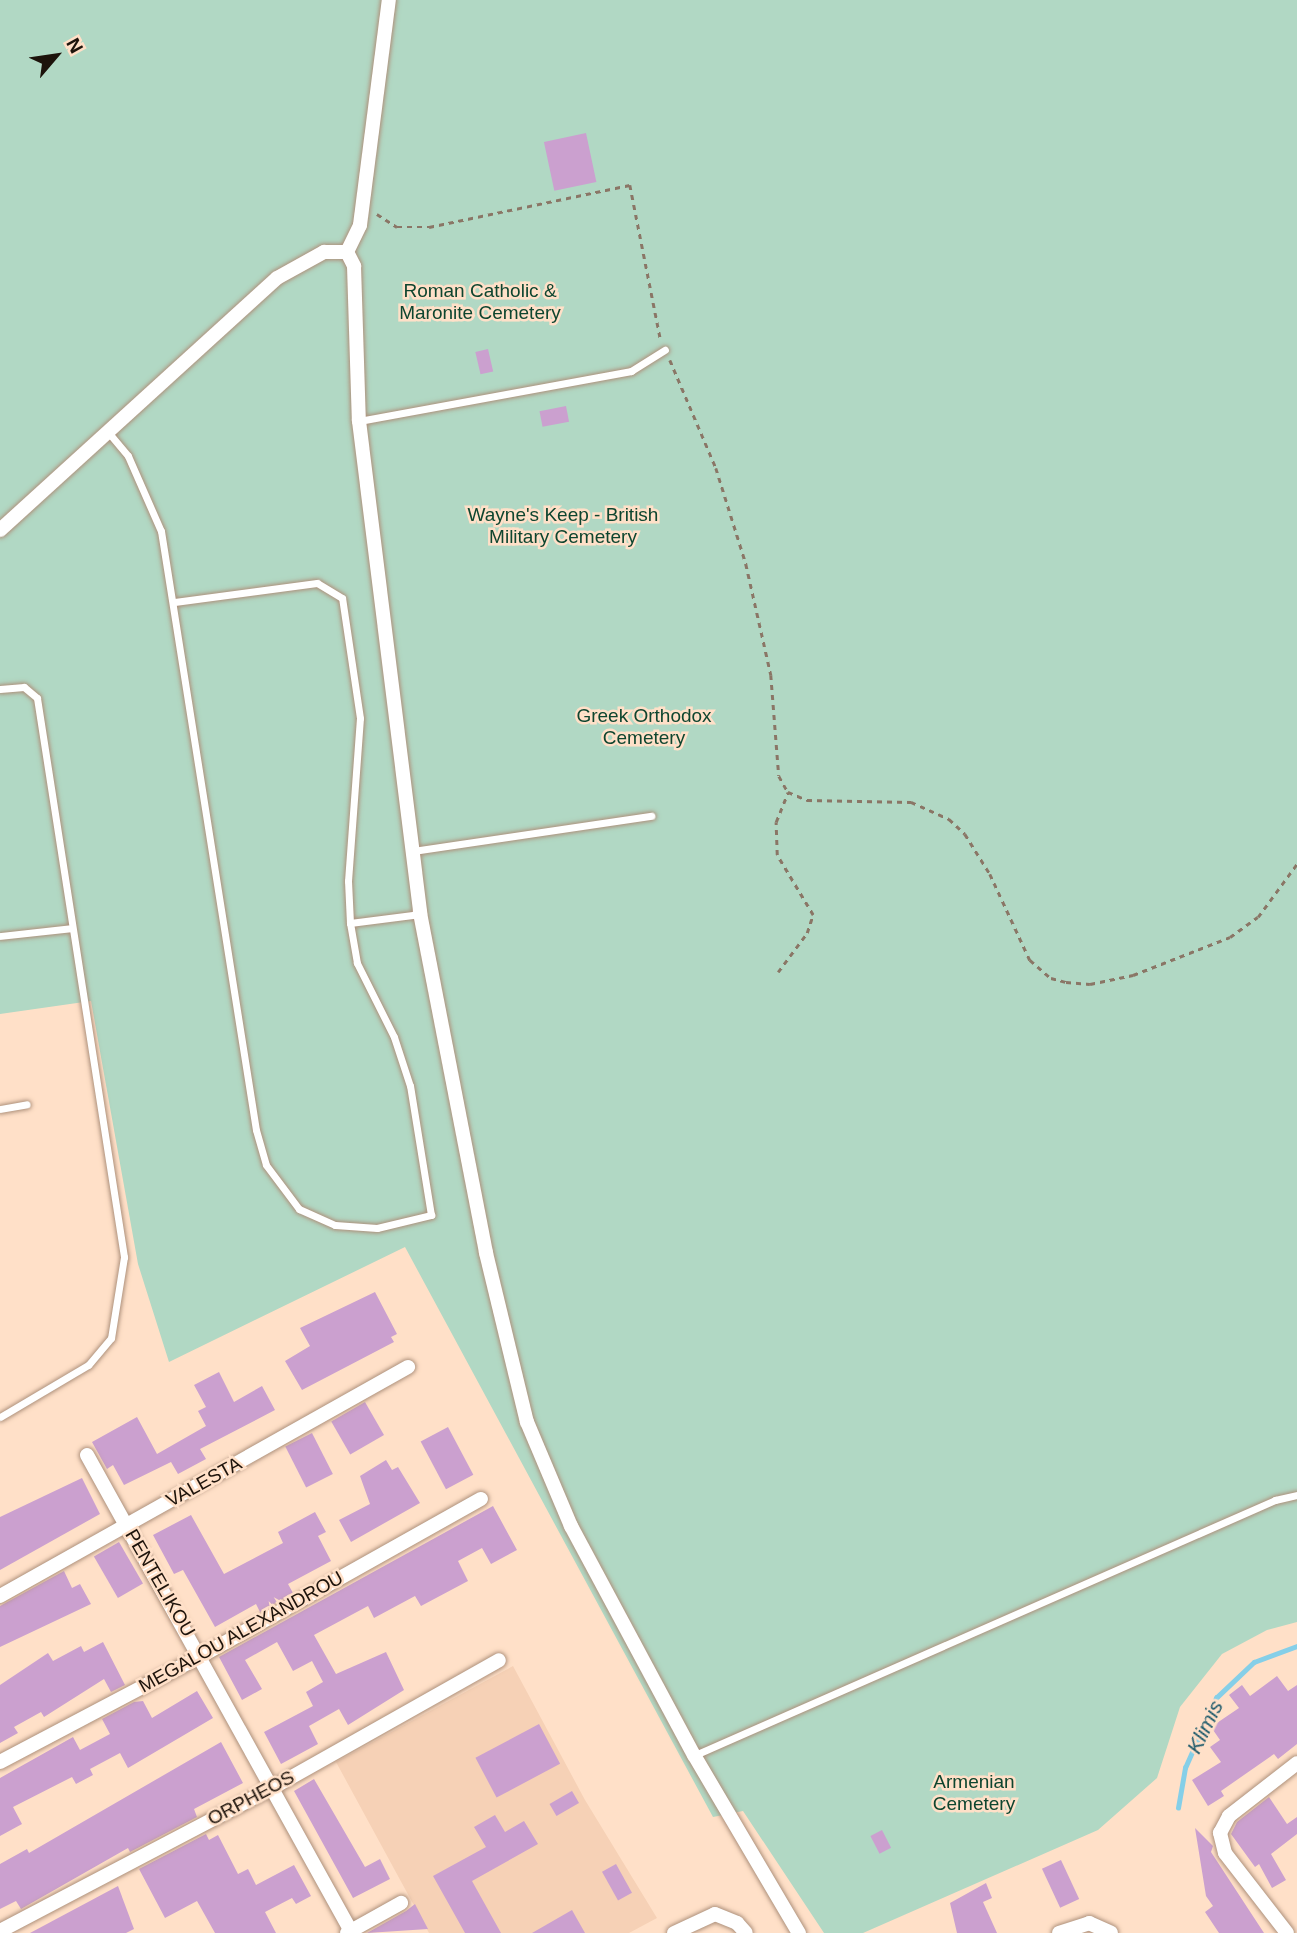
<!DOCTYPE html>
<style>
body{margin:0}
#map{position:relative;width:1297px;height:1933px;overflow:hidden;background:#ffe0c8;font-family:Arial,sans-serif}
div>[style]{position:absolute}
.built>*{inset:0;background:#f6d1b6}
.green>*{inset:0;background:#b1d8c4}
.stream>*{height:4.5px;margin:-2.25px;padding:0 2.25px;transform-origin:2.25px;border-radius:2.25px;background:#85cfe8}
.building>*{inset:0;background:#cba0cf;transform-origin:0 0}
.path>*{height:2.5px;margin-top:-1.25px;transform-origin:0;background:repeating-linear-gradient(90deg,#8a7666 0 5px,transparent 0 10px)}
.roads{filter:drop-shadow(0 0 2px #ae917c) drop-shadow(0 0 2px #ae917c)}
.service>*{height:7px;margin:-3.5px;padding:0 3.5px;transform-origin:3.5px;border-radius:3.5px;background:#fff}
.minor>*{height:14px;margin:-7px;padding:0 7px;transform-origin:7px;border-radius:7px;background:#fff}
span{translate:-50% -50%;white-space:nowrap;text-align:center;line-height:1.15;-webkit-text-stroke:5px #ffe0c8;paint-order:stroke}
.park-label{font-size:19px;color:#0e452f}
.street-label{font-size:19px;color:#1d130b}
.water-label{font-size:21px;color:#1d5a6b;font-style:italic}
.north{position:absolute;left:21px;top:21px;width:70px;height:70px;-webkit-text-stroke:5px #ffe0c8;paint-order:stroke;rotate:61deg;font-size:19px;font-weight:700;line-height:28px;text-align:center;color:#1d130b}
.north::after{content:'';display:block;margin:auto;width:24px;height:32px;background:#1d130b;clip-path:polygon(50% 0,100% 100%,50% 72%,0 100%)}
</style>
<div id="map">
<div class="built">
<i style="clip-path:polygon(513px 1666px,585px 1800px,657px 1918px,629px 1933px,429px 1933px,336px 1762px)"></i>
</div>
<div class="green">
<i style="clip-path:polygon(0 0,1297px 0,1297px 1622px,1267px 1630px,1222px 1654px,1180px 1707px,1157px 1778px,1098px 1830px,863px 1933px,824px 1933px,743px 1811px,713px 1817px,405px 1247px,169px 1362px,138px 1264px,91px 1001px,0 1014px)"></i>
</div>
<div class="stream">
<i style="left:1178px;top:1808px;width:41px;rotate:-80.1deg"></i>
<i style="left:1185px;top:1768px;width:77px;rotate:-66.1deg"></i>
<i style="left:1216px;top:1698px;width:52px;rotate:-43.5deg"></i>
<i style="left:1254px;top:1662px;width:46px;rotate:-20.4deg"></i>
</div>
<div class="building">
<i style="left:586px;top:133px;width:50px;height:43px;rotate:78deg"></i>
<i style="left:488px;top:349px;width:23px;height:13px;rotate:77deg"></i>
<i style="left:566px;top:406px;width:16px;height:27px;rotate:79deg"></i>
<i style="clip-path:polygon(375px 1292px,397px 1334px,391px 1337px,394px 1342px,302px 1390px,285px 1361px,310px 1346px,300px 1328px)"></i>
<i style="clip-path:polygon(219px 1372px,234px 1402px,262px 1386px,275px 1410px,200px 1449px,206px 1459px,178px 1474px,171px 1462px,124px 1485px,113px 1465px,107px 1469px,92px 1442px,137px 1417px,157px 1454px,206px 1426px,198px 1411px,206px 1407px,194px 1385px)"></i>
<i style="left:365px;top:1402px;width:38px;height:39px;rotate:60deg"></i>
<i style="left:448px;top:1427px;width:54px;height:31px;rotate:62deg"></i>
<i style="left:312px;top:1433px;width:46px;height:30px;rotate:63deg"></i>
<i style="clip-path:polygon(386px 1460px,392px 1470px,398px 1467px,420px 1503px,351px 1542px,339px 1520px,370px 1504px,360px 1476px)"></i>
<i style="clip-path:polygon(82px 1478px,100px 1514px,0 1570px,0 1517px)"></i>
<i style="clip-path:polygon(493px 1506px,517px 1550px,491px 1564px,482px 1548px,458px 1561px,468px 1581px,421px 1606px,415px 1596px,374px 1618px,368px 1606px,314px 1635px,336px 1674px,386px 1652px,404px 1690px,348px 1725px,339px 1709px,309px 1726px,318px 1744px,281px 1764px,264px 1732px,313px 1706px,306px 1692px,323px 1682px,312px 1661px,293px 1671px,277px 1642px,245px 1660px,262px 1689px,242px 1700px,219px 1657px)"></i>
<i style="clip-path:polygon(315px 1512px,326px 1532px,318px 1536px,331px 1561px,288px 1584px,293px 1593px,260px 1612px,256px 1604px,215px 1627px,183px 1570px,174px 1574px,153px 1535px,191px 1515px,224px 1574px,283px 1543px,278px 1532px)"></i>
<i style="left:119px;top:1542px;width:48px;height:29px;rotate:60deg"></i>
<i style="clip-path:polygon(64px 1571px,72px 1588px,80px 1584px,91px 1604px,0 1647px,0 1606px)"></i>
<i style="clip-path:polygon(103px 1642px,125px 1685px,111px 1692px,104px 1679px,44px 1717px,41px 1712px,14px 1727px,18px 1733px,0 1743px,0 1685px,48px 1653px,53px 1661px,81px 1646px,84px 1652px)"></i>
<i style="clip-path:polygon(1277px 1676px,1288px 1691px,1297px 1685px,1297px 1744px,1278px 1759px,1274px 1754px,1221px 1791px,1224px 1796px,1208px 1806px,1192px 1780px,1221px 1762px,1210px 1747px,1220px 1740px,1211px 1727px,1239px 1708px,1229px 1695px,1242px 1685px,1250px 1696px)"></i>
<i style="clip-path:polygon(197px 1691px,213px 1718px,128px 1768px,120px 1753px,90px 1769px,93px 1775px,76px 1784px,72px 1777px,13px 1807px,22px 1824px,0 1836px,0 1778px,73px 1737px,80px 1750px,110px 1734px,102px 1719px,134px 1702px,143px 1701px,152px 1718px)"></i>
<i style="left:539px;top:1724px;width:45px;height:72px;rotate:62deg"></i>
<i style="clip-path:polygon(221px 1742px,243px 1783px,194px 1809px,197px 1817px,130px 1852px,128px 1848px,21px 1909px,16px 1901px,0 1909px,0 1864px,27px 1849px,29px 1853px)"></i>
<i style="clip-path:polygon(314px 1779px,365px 1867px,380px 1859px,390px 1879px,353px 1898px,294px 1791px)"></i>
<i style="left:572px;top:1791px;width:14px;height:26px;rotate:60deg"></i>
<i style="clip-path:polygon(1269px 1797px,1287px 1824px,1297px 1817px,1297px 1834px,1271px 1854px,1286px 1880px,1272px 1888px,1259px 1864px,1255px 1867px,1231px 1834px,1237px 1822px)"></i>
<i style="clip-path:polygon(495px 1815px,505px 1832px,524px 1821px,538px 1844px,472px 1881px,501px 1933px,465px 1933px,433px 1876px,486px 1847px,474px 1827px)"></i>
<i style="clip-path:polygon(1195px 1828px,1213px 1846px,1211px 1852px,1264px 1933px,1219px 1933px,1205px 1912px,1213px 1906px,1206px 1896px)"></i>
<i style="left:882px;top:1830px;width:20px;height:13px;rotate:63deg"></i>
<i style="clip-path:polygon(206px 1834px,209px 1840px,218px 1835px,238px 1874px,248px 1869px,256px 1885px,294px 1865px,311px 1896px,296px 1904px,292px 1898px,265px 1912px,276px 1933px,215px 1933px,197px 1901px,165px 1918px,139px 1869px)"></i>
<i style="left:1061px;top:1860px;width:43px;height:21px;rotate:65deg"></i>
<i style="left:616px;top:1864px;width:33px;height:16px;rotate:61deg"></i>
<i style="clip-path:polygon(986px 1883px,992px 1898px,983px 1902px,997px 1933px,957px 1933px,950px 1903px)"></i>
<i style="clip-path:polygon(118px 1886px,134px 1929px,126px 1933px,30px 1933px)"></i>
<i style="clip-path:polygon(415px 1904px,428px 1929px,367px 1933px,406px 1911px)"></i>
<i style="clip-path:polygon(572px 1910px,585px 1933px,532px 1933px)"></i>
</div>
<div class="path">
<i style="left:377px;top:214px;width:24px;rotate:33deg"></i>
<i style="left:397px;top:227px;width:32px"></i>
<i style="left:429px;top:227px;width:205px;rotate:-11.8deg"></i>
<i style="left:630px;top:185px;width:159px;rotate:78.8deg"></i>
<i style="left:670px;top:360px;width:117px;rotate:66.9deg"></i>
<i style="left:716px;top:468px;width:101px;rotate:72.6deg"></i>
<i style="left:746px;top:564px;width:114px;rotate:77.3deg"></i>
<i style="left:771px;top:675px;width:101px;rotate:85.5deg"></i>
<i style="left:779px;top:776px;width:18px;rotate:61deg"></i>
<i style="left:788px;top:792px;width:21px;rotate:23deg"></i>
<i style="left:807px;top:800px;width:104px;rotate:1.1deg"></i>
<i style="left:911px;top:802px;width:42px;rotate:24.1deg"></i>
<i style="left:949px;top:819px;width:22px;rotate:43deg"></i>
<i style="left:965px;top:834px;width:47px;rotate:58deg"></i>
<i style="left:990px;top:874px;width:95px;rotate:65.1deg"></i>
<i style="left:1030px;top:960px;width:28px;rotate:41deg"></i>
<i style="left:1051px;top:978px;width:16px;rotate:15deg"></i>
<i style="left:1066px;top:982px;width:24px;rotate:5deg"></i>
<i style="left:1090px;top:984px;width:44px;rotate:-11.8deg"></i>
<i style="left:1133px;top:975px;width:104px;rotate:-21.4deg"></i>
<i style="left:1230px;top:937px;width:34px;rotate:-36deg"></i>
<i style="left:1258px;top:917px;width:66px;rotate:-53.7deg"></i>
<i style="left:778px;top:972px;width:49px;rotate:-53.4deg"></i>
<i style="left:807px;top:933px;width:19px;rotate:-72deg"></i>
<i style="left:813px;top:915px;width:70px;rotate:-121deg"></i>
<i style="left:777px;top:855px;width:33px;rotate:-92deg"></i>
<i style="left:776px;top:822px;width:32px;rotate:-68deg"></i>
</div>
<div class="roads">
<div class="service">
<i style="left:359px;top:421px;width:277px;rotate:-10.4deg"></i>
<i style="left:631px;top:371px;width:40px;rotate:-32deg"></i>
<i style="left:108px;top:432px;width:31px;rotate:50deg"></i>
<i style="left:128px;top:456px;width:82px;rotate:66.3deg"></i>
<i style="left:161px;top:531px;width:606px;rotate:80.99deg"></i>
<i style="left:256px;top:1130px;width:36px;rotate:74deg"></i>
<i style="left:266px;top:1165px;width:55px;rotate:53.1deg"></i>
<i style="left:299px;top:1209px;width:39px;rotate:24deg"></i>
<i style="left:335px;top:1225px;width:42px;rotate:4.1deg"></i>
<i style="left:377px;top:1228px;width:56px;rotate:-13.5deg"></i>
<i style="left:431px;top:1215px;width:131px;rotate:-99.2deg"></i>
<i style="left:410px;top:1086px;width:52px;rotate:-108.1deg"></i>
<i style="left:394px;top:1037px;width:83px;rotate:-116.6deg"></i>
<i style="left:357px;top:963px;width:41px;rotate:-99.9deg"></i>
<i style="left:350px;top:923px;width:42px;rotate:-92.7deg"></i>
<i style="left:348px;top:881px;width:163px;rotate:-85.8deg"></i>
<i style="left:360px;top:718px;width:121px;rotate:-98.5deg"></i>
<i style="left:342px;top:598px;width:29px;rotate:-149deg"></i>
<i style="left:317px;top:583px;width:144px;rotate:172.4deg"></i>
<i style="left:0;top:689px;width:24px;rotate:-5deg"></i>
<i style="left:24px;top:687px;width:17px;rotate:40deg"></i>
<i style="left:37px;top:698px;width:566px;rotate:81.15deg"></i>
<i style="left:124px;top:1257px;width:82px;rotate:99.1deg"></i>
<i style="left:111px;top:1338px;width:35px;rotate:130deg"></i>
<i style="left:88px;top:1365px;width:102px;rotate:149.4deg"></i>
<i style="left:413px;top:851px;width:241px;rotate:-8.4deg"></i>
<i style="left:350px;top:923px;width:71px;rotate:-7.3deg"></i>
<i style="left:0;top:936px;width:72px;rotate:-6.3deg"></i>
<i style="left:0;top:1109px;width:27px;rotate:-10deg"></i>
<i style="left:695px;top:1755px;width:634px;rotate:-23.73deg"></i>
<i style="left:1275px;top:1500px;width:23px;rotate:-13deg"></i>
</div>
<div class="minor">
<i style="left:347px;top:252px;width:16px;rotate:63deg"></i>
<i style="left:354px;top:266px;width:155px;rotate:88.2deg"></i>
<i style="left:359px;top:421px;width:496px;rotate:82.9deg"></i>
<i style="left:420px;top:913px;width:346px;rotate:79deg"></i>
<i style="left:486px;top:1253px;width:174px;rotate:76.4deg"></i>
<i style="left:527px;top:1422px;width:113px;rotate:67.1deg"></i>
<i style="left:571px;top:1526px;width:260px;rotate:61.8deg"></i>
<i style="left:694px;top:1755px;width:207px;rotate:59.5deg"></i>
<i style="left:347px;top:252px;width:30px;rotate:-64deg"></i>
<i style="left:360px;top:225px;width:227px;rotate:-82.7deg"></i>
<i style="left:0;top:530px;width:374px;rotate:-42.3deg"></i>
<i style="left:277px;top:278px;width:54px;rotate:-29deg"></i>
<i style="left:324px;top:252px;width:23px"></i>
<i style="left:87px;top:1455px;width:547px;rotate:61deg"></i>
<i style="left:0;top:1596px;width:468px;rotate:-29.3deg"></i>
<i style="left:0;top:1762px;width:227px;rotate:-27.8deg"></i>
<i style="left:201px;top:1656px;width:321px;rotate:-29.3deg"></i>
<i style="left:0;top:1931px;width:310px;rotate:-27.7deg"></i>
<i style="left:274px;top:1787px;width:258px;rotate:-29.4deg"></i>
<i style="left:347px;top:1933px;width:62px;rotate:-29.1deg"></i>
<i style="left:674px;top:1933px;width:45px;rotate:-24.9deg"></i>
<i style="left:715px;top:1914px;width:24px;rotate:22deg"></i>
<i style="left:737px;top:1923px;width:13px;rotate:48deg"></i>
<i style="left:1059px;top:1933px;width:32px;rotate:-18deg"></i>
<i style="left:1089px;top:1923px;width:24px;rotate:24deg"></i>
<i style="left:1287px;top:1933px;width:101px;rotate:-127.8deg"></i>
<i style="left:1225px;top:1853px;width:21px;rotate:-104deg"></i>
<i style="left:1220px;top:1833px;width:19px;rotate:-62deg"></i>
<i style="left:1229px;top:1816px;width:86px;rotate:-37.9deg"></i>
</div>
</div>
<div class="park-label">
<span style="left:480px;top:302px">Roman Catholic &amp;<br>Maronite Cemetery</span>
<span style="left:563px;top:526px">Wayne's Keep - British<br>Military Cemetery</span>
<span style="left:644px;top:727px">Greek Orthodox<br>Cemetery</span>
<span style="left:974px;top:1793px">Armenian<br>Cemetery</span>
</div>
<div class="street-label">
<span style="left:204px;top:1482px;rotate:-29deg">VALESTA</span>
<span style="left:160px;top:1583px;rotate:60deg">PENTELIKOU</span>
<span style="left:241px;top:1632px;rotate:-29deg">MEGALOU ALEXANDROU</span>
<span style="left:251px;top:1798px;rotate:-28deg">ORPHEOS</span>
</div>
<div class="water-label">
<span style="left:1205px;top:1727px;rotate:-64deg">Klimis</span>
</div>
<div class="north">N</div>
</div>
